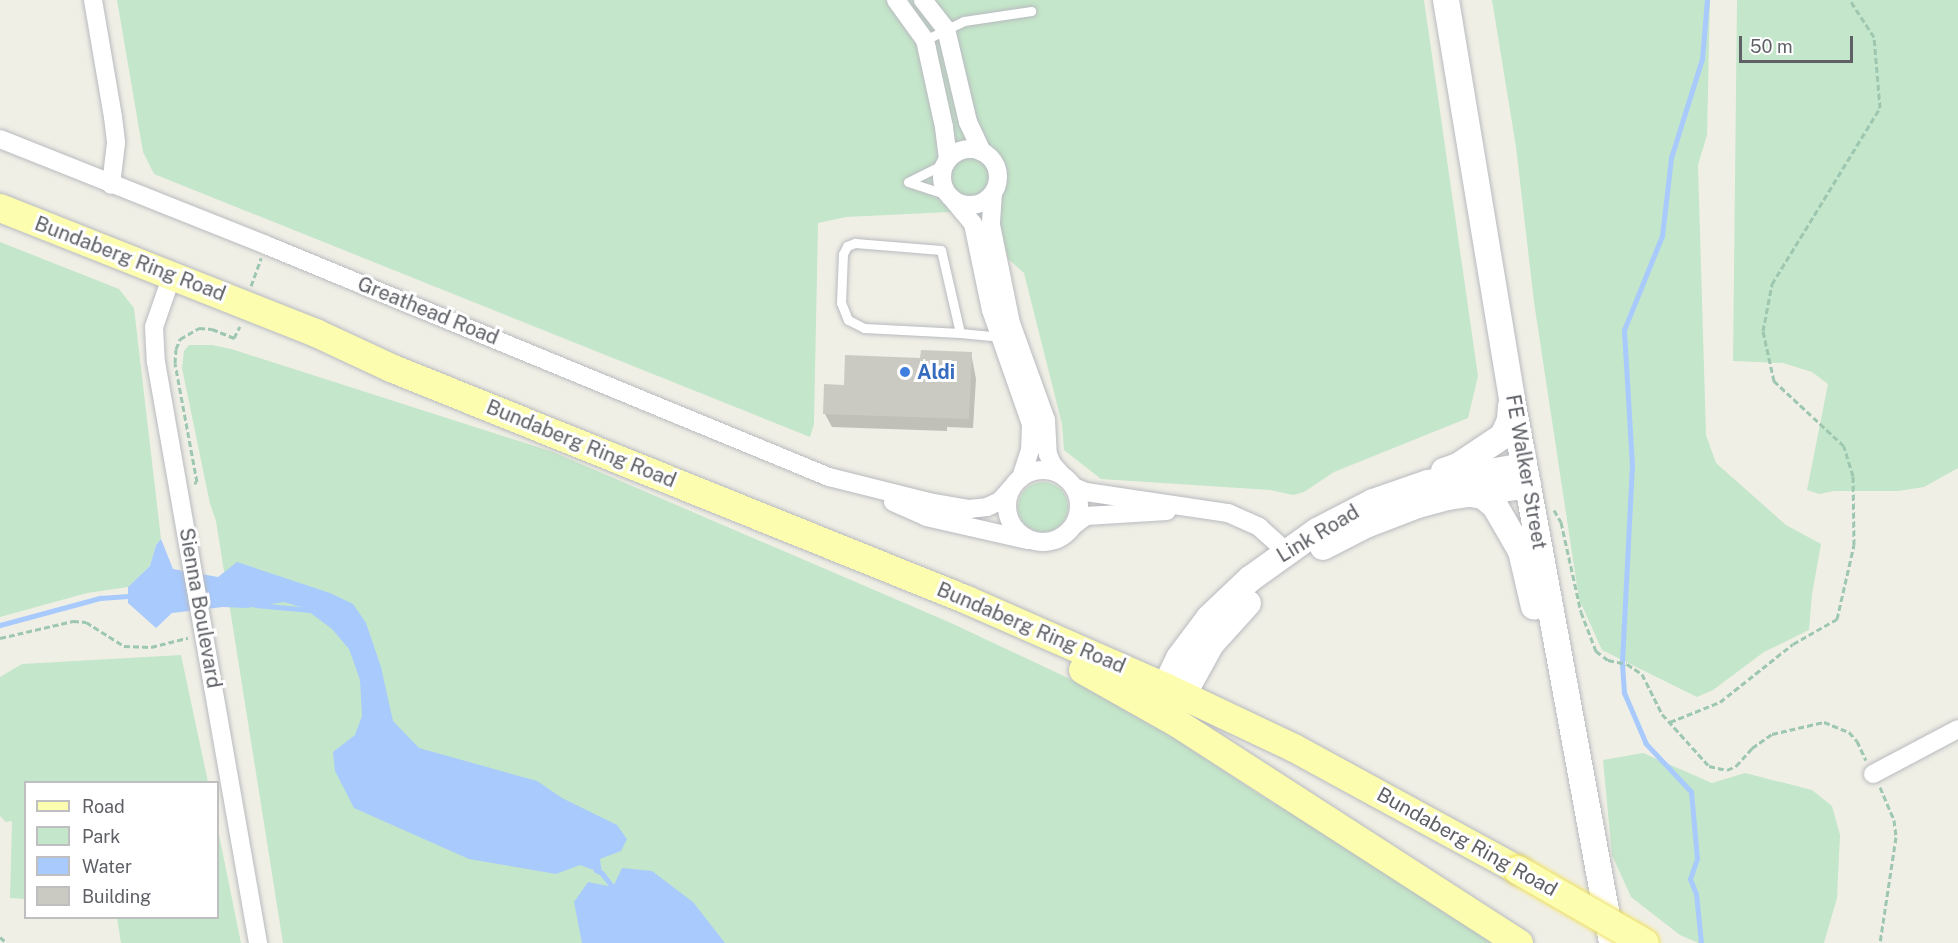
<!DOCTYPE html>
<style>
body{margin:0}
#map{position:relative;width:1958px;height:943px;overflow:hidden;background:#f0efe6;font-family:"Public Sans",sans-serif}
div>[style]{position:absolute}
.green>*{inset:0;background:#c4e6ca}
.round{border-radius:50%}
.water>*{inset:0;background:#a9cafd}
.shadow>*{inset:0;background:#0003}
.stream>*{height:4.5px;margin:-2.25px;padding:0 2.25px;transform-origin:2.25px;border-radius:2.25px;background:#a9cafd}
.building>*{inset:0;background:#cbcac2}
.path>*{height:3px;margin-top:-1.5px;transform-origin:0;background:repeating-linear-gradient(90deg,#9dc7b0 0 6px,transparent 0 9px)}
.roads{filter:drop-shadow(0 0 2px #b8babf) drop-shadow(0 0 2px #b8babf)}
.service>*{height:9px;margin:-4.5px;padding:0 4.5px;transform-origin:4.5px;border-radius:4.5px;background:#fff}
.minor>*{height:18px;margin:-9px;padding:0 9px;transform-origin:9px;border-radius:9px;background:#fff}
.minor>.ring{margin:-9px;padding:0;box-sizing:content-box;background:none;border:18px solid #fff;border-radius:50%}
.secondary>*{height:26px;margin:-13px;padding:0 13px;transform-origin:13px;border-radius:13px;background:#fff}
.primary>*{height:28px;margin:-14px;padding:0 14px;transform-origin:14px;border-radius:14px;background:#fcfdae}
.bridges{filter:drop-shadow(0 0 2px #efe060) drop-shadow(0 0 2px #efe060)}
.primary-bridge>*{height:28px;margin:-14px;padding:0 14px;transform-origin:14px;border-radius:14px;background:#fcfdae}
.dots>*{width:16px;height:16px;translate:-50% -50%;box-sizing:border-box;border:3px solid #fff;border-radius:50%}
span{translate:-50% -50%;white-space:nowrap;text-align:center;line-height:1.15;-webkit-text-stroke:6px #fff;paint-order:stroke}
.street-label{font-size:20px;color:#5e6066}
.shop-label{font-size:20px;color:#366cbe;font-weight:700}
.left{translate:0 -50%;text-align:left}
.legend{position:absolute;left:24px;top:781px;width:195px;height:138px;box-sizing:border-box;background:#fff;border:2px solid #bfbfc2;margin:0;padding:8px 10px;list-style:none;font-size:18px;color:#5e6066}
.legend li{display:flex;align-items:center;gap:12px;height:30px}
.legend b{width:30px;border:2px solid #bfbfc2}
.scale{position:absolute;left:1739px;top:36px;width:114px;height:27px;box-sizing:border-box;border:3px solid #5e6066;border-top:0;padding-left:8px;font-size:18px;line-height:21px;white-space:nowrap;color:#5e6066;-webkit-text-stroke:4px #fff;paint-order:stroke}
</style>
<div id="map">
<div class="green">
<i style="clip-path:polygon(117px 0,1424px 0,1478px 376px,1468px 418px,1334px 472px,1304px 492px,1293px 495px,1270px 490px,1101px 479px,1064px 450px,1062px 424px,1024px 273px,982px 236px,950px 212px,846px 217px,818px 223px,814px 424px,810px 437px,154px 174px,143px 152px)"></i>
<i style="clip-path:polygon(1492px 0,1710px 0,1707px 135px,1698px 165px,1706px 435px,1716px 463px,1786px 525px,1821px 544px,1812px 594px,1809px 630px,1764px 652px,1713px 690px,1697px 697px,1602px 650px,1579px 599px,1534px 302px,1516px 147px)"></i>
<i style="clip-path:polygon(1737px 0,1958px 0,1958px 468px,1924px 487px,1898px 491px,1834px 491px,1819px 494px,1807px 490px,1828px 384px,1812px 372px,1783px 363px,1733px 361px)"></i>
<i style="clip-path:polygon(0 242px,119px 289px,134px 308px,161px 539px,156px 545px,150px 566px,128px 587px,87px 593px,0 617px)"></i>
<i style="clip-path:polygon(189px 345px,212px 345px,231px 349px,553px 452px,951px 623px,1070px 679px,1177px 740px,1262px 796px,1441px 902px,1498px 943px,283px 943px,216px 521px,210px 504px,182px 368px,184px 351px)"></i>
<i class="round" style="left:1018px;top:482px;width:50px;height:50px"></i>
<i style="clip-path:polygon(181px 655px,208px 782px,26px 782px,25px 899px,10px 898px,12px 821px,6px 822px,0 816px,0 677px,22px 664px)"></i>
<i style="clip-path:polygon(1643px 753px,1712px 783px,1745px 773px,1812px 790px,1832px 806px,1840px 835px,1837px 898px,1824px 943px,1698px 943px,1680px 935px,1631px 897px,1612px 855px,1603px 760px)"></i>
<i style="clip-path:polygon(218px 830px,241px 943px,121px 943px,117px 918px,218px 918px)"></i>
</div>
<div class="water">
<i style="clip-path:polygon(161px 539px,173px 569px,218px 577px,237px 562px,330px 593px,353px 604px,366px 623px,381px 667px,393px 721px,419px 748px,537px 781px,562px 798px,617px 825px,627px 839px,621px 851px,600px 859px,602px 873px,580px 865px,556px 874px,469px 859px,354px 808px,335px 771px,333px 752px,355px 735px,362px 716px,360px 680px,349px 649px,332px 629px,304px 608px,284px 602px,247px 608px,223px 607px,172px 613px,156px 628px,128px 603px,128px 587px,150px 566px,156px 545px)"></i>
<i style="clip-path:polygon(622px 868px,652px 871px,693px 902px,725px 943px,582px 943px,574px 902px,588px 882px,613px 887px)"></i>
</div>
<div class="shadow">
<i style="clip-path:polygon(971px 353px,976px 379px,973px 428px,947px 427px,947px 431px,832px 427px,825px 414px,845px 386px,922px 360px)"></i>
</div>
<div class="stream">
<i style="left:256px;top:605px;width:54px;rotate:5.3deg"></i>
<i style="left:0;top:625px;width:104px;rotate:-15.1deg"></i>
<i style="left:100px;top:598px;width:32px;rotate:-4deg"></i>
<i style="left:596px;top:870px;width:7px;rotate:27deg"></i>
<i style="left:602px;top:873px;width:24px;rotate:52deg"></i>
<i style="left:1701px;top:943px;width:49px;rotate:-95.8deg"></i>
<i style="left:1696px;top:894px;width:16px;rotate:-112deg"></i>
<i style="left:1690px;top:879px;width:21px;rotate:-71deg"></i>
<i style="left:1697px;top:859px;width:67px;rotate:-95.1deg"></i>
<i style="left:1691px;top:792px;width:66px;rotate:-133.2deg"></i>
<i style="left:1646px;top:744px;width:56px;rotate:-113.3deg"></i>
<i style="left:1624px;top:693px;width:31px;rotate:-94deg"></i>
<i style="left:1622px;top:662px;width:196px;rotate:-87.1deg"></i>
<i style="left:1632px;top:466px;width:136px;rotate:-93.4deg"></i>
<i style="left:1624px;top:330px;width:101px;rotate:-68deg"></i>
<i style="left:1662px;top:236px;width:79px;rotate:-83.4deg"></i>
<i style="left:1671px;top:158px;width:104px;rotate:-72.6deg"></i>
<i style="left:1702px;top:59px;width:59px;rotate:-85.2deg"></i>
</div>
<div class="building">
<i style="clip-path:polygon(921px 350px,972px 352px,969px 419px,823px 414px,824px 384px,844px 385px,845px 355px,920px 358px)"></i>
</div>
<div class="path">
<i style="left:251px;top:286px;width:30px;rotate:-70deg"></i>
<i style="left:194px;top:483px;width:3px;rotate:-18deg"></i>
<i style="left:197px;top:482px;width:121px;rotate:-100.5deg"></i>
<i style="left:175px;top:363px;width:14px;rotate:-86deg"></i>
<i style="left:176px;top:349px;width:11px;rotate:-68deg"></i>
<i style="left:180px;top:339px;width:22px;rotate:-30deg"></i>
<i style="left:199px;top:328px;width:13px;rotate:4deg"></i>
<i style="left:212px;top:329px;width:24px;rotate:22deg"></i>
<i style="left:234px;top:338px;width:13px;rotate:-63deg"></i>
<i style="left:1554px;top:510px;width:14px;rotate:60deg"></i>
<i style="left:1561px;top:522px;width:92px;rotate:77.5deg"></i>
<i style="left:1581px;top:612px;width:42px;rotate:69deg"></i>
<i style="left:1596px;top:651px;width:15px;rotate:37deg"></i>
<i style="left:1608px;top:660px;width:19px;rotate:12deg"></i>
<i style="left:1627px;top:664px;width:18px;rotate:34deg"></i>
<i style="left:1642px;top:674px;width:45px;rotate:63.4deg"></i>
<i style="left:1662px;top:714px;width:70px;rotate:47.9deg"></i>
<i style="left:1709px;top:766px;width:18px;rotate:13deg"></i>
<i style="left:1727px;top:770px;width:10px;rotate:-24deg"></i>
<i style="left:1736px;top:766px;width:24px;rotate:-48deg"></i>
<i style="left:1752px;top:748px;width:24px;rotate:-35deg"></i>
<i style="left:1772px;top:734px;width:53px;rotate:-13deg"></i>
<i style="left:1824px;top:722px;width:27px;rotate:22deg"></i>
<i style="left:1849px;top:732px;width:12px;rotate:48deg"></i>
<i style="left:1857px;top:741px;width:21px;rotate:65deg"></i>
<i style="left:0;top:638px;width:75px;rotate:-13.1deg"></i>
<i style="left:73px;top:621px;width:13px;rotate:4deg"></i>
<i style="left:86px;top:622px;width:45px;rotate:32.3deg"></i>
<i style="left:124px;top:646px;width:27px;rotate:2deg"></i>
<i style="left:151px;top:647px;width:38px;rotate:-14deg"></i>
<i style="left:1670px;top:722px;width:54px;rotate:-21.8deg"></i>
<i style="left:1720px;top:702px;width:93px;rotate:-38.5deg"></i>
<i style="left:1793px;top:644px;width:51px;rotate:-29.6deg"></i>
<i style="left:1837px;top:619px;width:76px;rotate:-77.1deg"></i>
<i style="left:1854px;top:545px;width:69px;rotate:-90.8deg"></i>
<i style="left:1853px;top:476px;width:31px;rotate:-107deg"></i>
<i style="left:1844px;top:446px;width:96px;rotate:-137.1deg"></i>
<i style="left:1774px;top:381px;width:51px;rotate:-102.4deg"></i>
<i style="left:1763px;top:331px;width:48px;rotate:-79.2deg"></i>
<i style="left:1772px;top:284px;width:206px;rotate:-58.5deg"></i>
<i style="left:1880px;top:108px;width:71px;rotate:-94.8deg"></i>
<i style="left:1874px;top:37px;width:44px;rotate:-123deg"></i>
<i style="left:1880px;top:787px;width:36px;rotate:67deg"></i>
<i style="left:1894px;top:820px;width:17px;rotate:83deg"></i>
<i style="left:1896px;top:837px;width:107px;rotate:98.6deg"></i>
<i style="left:0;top:937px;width:9px;rotate:41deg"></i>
</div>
<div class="roads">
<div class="service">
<i style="left:925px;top:40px;width:43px;rotate:-26deg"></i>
<i style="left:964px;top:21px;width:68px;rotate:-8.5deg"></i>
<i style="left:946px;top:163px;width:42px;rotate:153.4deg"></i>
<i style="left:908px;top:182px;width:42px;rotate:18deg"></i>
<i style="left:855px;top:243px;width:86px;rotate:4.7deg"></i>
<i style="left:941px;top:250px;width:85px;rotate:77.1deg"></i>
<i style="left:960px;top:333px;width:96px;rotate:-177deg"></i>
<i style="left:864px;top:328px;width:18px;rotate:-153deg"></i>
<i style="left:848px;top:320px;width:18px;rotate:-112deg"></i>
<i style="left:841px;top:303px;width:49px;rotate:-87.7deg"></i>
<i style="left:843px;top:254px;width:9px;rotate:-63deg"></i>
<i style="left:847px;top:246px;width:9px;rotate:-21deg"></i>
<i style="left:960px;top:333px;width:42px;rotate:5.4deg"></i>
</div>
<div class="minor">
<i style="left:93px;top:0;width:119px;rotate:80.3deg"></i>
<i style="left:113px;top:117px;width:26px;rotate:83deg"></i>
<i style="left:116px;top:143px;width:42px;rotate:96.8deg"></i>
<i style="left:896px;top:0;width:49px;rotate:54.1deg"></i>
<i style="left:925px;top:40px;width:9px;rotate:77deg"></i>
<i style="left:927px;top:49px;width:80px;rotate:77.7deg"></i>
<i style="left:944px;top:127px;width:33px;rotate:83deg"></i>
<i style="left:923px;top:0;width:37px;rotate:52deg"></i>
<i style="left:946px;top:29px;width:96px;rotate:76.7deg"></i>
<i style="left:968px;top:122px;width:33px;rotate:65deg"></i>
<i style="left:0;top:139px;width:286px;rotate:21.7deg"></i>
<i style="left:266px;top:245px;width:609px;rotate:22.4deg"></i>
<i style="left:829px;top:477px;width:103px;rotate:14deg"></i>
<i style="left:929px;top:502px;width:41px;rotate:9.9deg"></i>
<i style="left:969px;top:509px;width:18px;rotate:-6deg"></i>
<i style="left:987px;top:507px;width:14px;rotate:-25deg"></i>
<i style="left:1000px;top:501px;width:18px;rotate:-49deg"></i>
<i class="ring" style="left:942px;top:149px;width:38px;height:38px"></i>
<i style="left:993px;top:193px;width:32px;rotate:94deg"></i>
<i style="left:991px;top:225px;width:100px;rotate:78.5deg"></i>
<i style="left:1011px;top:323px;width:103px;rotate:70.2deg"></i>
<i style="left:1046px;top:420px;width:34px;rotate:87deg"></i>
<i style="left:1048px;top:454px;width:11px;rotate:68deg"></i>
<i style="left:1052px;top:464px;width:15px;rotate:48deg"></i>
<i style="left:954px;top:201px;width:30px;rotate:50deg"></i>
<i style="left:973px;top:224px;width:88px;rotate:78.2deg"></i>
<i style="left:991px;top:310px;width:121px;rotate:70.7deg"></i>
<i style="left:1031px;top:424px;width:26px;rotate:92deg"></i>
<i style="left:1030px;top:450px;width:28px;rotate:108deg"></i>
<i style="left:172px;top:275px;width:55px;rotate:109.1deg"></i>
<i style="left:154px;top:327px;width:35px;rotate:87deg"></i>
<i style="left:156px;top:362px;width:590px;rotate:80.04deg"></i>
<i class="ring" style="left:1007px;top:470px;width:54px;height:54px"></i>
<i style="left:1074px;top:487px;width:13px;rotate:23deg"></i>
<i style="left:1086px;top:492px;width:144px;rotate:8.4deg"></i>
<i style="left:1228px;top:513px;width:34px;rotate:24deg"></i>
<i style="left:1259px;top:527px;width:36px;rotate:42deg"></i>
<i style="left:893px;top:502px;width:36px;rotate:24deg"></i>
<i style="left:926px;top:517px;width:104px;rotate:12.8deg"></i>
<i style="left:1074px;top:525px;width:15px;rotate:-37deg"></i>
<i style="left:1086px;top:516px;width:81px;rotate:-3.5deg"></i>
<i style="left:1873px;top:774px;width:96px;rotate:-27.9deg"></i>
</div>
<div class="secondary">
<i style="left:1446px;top:0;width:404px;rotate:80.6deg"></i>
<i style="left:1512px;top:399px;width:553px;rotate:79.58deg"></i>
<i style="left:1444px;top:471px;width:15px;rotate:-20deg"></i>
<i style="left:1458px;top:466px;width:54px;rotate:-33.7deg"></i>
<i style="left:1503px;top:436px;width:17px;rotate:-66deg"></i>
<i style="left:1510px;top:420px;width:14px;rotate:-86deg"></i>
<i style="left:1470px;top:494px;width:13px;rotate:9deg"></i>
<i style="left:1483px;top:496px;width:16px;rotate:40deg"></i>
<i style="left:1495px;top:506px;width:52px;rotate:60deg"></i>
<i style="left:1521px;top:551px;width:57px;rotate:76.9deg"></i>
<i style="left:1323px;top:547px;width:51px;rotate:-27.1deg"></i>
<i style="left:1368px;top:524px;width:53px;rotate:-20.8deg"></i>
<i style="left:1418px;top:505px;width:31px;rotate:-15deg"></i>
<i style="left:1448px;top:497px;width:81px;rotate:-8.5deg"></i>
<i style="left:1165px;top:687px;width:32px;rotate:-64deg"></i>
<i style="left:1179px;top:658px;width:50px;rotate:-53.1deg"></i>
<i style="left:1209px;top:618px;width:57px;rotate:-43.6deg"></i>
<i style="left:1250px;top:579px;width:82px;rotate:-35.6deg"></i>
<i style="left:1317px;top:531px;width:63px;rotate:-27.4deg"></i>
<i style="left:1373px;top:502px;width:58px;rotate:-19.1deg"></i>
<i style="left:1428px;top:483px;width:97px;rotate:-10deg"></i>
<i style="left:1183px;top:695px;width:58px;rotate:-61.2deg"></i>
<i style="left:1211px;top:644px;width:55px;rotate:-47.9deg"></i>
</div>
<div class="primary">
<i style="left:0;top:208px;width:340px;rotate:21.6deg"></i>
<i style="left:316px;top:333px;width:83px;rotate:25deg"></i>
<i style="left:391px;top:368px;width:621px;rotate:21.94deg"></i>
<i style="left:967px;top:600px;width:216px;rotate:23.7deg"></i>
<i style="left:1165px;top:687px;width:143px;rotate:25.3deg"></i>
<i style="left:1294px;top:748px;width:255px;rotate:28.6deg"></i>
<i style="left:1083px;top:670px;width:108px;rotate:29.4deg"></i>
<i style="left:1177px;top:723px;width:407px;rotate:32.8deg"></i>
</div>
</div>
<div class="bridges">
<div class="primary-bridge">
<i style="left:1518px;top:870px;width:146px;rotate:29.9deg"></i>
</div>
</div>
<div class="dots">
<i style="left:905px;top:372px;background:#3f7fe0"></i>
</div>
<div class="street-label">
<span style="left:130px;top:259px;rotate:21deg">Bundaberg Ring Road</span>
<span style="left:428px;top:311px;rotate:22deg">Greathead Road</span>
<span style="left:581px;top:444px;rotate:22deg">Bundaberg Ring Road</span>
<span style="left:1526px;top:472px;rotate:80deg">FE Walker Street</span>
<span style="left:1318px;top:534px;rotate:-31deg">Link Road</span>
<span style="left:200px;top:608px;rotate:80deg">Sienna Boulevard</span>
<span style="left:1031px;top:628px;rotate:23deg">Bundaberg Ring Road</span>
<span style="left:1467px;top:842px;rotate:29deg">Bundaberg Ring Road</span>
</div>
<div class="shop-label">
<span class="left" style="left:917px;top:372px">Aldi</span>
</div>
<ul class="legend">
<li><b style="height:8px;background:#fcfdae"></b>Road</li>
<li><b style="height:16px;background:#c4e6ca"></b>Park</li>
<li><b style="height:16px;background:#a9cafd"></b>Water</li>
<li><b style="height:16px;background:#cbcac2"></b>Building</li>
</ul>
<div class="scale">50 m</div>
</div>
